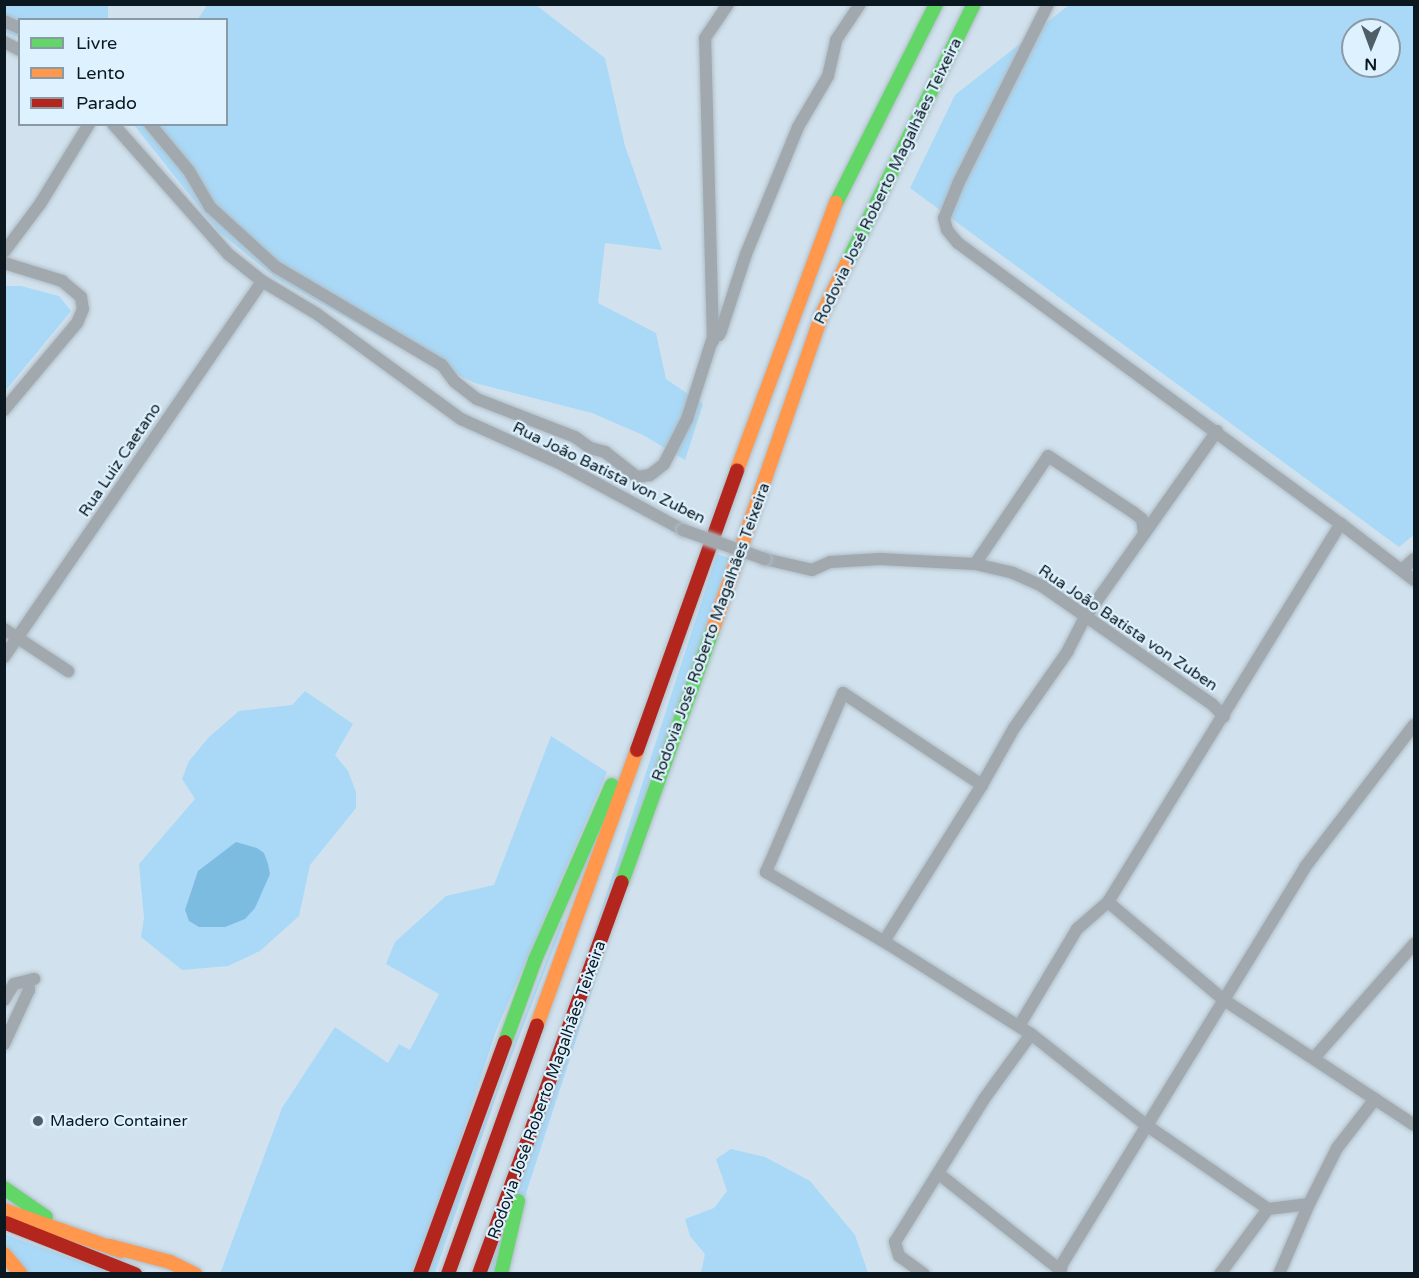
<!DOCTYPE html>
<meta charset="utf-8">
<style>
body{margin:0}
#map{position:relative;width:1419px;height:1278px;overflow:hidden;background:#d1e2ee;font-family:"Varela Round",sans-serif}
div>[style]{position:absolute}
.green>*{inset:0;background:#a9d9f7;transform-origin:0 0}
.water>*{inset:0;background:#7dbce1}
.roads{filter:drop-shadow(0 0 2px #b0bdc6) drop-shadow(0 0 2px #b0bdc6)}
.street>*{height:12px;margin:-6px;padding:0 6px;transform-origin:6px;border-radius:6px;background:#a1a9af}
.fast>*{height:14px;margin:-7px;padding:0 7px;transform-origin:7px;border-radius:7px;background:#63d668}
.slow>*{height:14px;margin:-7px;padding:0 7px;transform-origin:7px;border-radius:7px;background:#ff974d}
.jam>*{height:14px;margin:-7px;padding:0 7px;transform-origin:7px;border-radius:7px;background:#b3261e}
.bridges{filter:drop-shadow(0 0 2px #b0bdc6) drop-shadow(0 0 2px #b0bdc6)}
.street-bridge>*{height:12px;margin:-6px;padding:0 6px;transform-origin:6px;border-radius:6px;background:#a1a9af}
.dots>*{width:16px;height:16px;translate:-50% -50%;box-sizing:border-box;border:3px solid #ddf1fe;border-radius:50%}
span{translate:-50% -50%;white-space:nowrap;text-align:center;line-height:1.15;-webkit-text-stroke:4.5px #ddf1fe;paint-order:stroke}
.street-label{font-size:16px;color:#0b181f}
.poi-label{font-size:16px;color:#0b181f}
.left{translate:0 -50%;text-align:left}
.frame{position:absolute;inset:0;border:6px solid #0b181f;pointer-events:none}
.legend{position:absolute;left:18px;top:18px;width:210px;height:108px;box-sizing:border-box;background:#ddf1fe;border:2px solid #899aa5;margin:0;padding:8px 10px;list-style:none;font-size:18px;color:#0b181f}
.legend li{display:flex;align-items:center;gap:12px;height:30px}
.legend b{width:30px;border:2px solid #899aa5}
.north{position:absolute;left:1341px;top:18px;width:60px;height:60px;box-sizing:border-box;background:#ddf1fe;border:2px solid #899aa5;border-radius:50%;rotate:181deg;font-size:16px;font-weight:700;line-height:24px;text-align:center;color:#0b181f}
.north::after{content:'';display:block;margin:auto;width:21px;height:27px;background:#505f67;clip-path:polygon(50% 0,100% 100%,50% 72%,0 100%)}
</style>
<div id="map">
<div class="green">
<i style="clip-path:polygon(5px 5px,108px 5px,108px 19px,20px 20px,19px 38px,5px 32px)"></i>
<i style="clip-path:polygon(207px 5px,536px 5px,605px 58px,625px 146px,662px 250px,605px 243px,598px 303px,656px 333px,666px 379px,703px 404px,685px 460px,643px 435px,592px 413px,475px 383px,373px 333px,276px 278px,219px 232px,134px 125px,226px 124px,226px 20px,198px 19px)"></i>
<i style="clip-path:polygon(evenodd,1069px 5px,1414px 5px,1414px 535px,1399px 547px,910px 188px,955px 95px,1069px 5px,1353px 30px,1389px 30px,1389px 66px,1353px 66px,1353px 30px)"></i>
<i style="clip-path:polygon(5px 286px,21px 286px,59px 296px,71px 311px,5px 391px)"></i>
<i style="left:717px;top:554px;width:16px;height:766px;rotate:18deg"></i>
<i style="clip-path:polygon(305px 691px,353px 724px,335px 755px,348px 771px,356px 792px,356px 808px,310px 865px,299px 916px,260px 951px,228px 966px,182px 970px,141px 937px,144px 918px,139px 864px,195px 799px,182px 779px,189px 761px,209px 737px,239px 711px,292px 705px)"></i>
<i style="clip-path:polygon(551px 736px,607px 772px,496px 1031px,417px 1273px,220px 1274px,282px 1108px,335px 1027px,388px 1063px,399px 1044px,410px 1050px,439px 994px,386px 964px,395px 942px,446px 896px,494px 885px)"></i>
<i style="clip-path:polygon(561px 922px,564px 922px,499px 1088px,435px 1273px,426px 1274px)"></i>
<i style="clip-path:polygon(731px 1149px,765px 1157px,810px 1181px,855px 1235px,868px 1273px,701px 1273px,705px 1254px,690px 1236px,685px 1219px,714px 1208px,727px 1191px,716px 1159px)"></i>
<i style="clip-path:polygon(4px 1234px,103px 1270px,113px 1273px,28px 1273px,5px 1244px)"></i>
</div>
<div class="water">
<i style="clip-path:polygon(236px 842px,257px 848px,264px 853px,268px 864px,270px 874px,255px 908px,245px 919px,225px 927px,199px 927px,189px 921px,185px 910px,198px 871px)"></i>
</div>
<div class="roads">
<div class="street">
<i style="left:1048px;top:4px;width:201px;rotate:116.6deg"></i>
<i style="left:958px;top:184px;width:37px;rotate:112deg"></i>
<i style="left:944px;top:218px;width:12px;rotate:76deg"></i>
<i style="left:947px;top:230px;width:17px;rotate:50deg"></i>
<i style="left:958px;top:243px;width:475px;rotate:36.3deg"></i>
<i style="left:4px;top:21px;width:17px;rotate:24deg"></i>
<i style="left:4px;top:42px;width:18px;rotate:27deg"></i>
<i style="left:113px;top:124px;width:174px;rotate:48.5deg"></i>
<i style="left:228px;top:254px;width:43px;rotate:38.5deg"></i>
<i style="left:262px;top:281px;width:64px;rotate:31deg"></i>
<i style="left:317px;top:314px;width:178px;rotate:36.1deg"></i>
<i style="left:461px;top:419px;width:107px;rotate:24.2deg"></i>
<i style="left:559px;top:463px;width:141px;rotate:28.4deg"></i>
<i style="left:150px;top:124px;width:61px;rotate:50.3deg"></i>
<i style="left:189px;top:171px;width:42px;rotate:59.7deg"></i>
<i style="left:210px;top:207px;width:89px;rotate:42.3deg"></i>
<i style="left:276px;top:267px;width:193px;rotate:30.6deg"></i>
<i style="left:442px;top:365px;width:21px;rotate:53deg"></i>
<i style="left:455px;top:382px;width:28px;rotate:38deg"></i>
<i style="left:477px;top:399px;width:105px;rotate:21.2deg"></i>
<i style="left:575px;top:437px;width:19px;rotate:36deg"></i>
<i style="left:590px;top:448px;width:16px;rotate:15deg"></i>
<i style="left:605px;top:452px;width:41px;rotate:38deg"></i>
<i style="left:637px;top:477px;width:13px;rotate:-9deg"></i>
<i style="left:650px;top:475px;width:18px;rotate:-38deg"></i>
<i style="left:664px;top:464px;width:51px;rotate:-62.9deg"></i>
<i style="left:687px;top:419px;width:89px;rotate:-72.4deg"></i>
<i style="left:714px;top:334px;width:5px;rotate:11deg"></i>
<i style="left:719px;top:335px;width:4px;rotate:-63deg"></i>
<i style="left:721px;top:331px;width:81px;rotate:-72deg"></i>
<i style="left:746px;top:254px;width:137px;rotate:-67.7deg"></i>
<i style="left:798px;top:127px;width:59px;rotate:-59.5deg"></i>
<i style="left:828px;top:76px;width:37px;rotate:-77deg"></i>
<i style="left:836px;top:40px;width:43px;rotate:-56.3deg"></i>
<i style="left:4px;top:252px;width:60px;rotate:-53.1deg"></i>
<i style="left:40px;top:204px;width:94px;rotate:-58.5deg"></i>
<i style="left:4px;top:263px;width:61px;rotate:17.2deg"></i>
<i style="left:62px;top:281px;width:25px;rotate:40deg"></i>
<i style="left:81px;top:297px;width:12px;rotate:81deg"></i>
<i style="left:83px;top:309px;width:15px;rotate:113deg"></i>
<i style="left:77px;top:323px;width:114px;rotate:130deg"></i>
<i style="left:713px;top:341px;width:303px;rotate:-91.5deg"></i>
<i style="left:705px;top:38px;width:41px;rotate:-55.9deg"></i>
<i style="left:1217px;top:431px;width:230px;rotate:125.3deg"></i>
<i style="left:1084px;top:619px;width:36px;rotate:117deg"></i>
<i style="left:1068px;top:651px;width:94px;rotate:125deg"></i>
<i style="left:1014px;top:728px;width:65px;rotate:119.3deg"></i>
<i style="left:982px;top:785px;width:181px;rotate:122.1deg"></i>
<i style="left:886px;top:938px;width:6px;rotate:72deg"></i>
<i style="left:888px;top:944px;width:169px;rotate:32.2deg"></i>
<i style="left:1031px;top:1034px;width:147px;rotate:38.4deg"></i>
<i style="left:1146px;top:1125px;width:148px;rotate:34.5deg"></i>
<i style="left:1268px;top:1209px;width:41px;rotate:-7deg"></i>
<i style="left:1309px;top:1204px;width:63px;rotate:-63.4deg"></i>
<i style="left:1337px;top:1148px;width:62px;rotate:-52.2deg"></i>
<i style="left:765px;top:559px;width:48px;rotate:13.2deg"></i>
<i style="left:812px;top:570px;width:20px;rotate:-24deg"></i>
<i style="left:830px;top:562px;width:50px;rotate:-3.4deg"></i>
<i style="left:880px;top:559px;width:95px;rotate:3deg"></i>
<i style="left:975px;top:564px;width:39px;rotate:13deg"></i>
<i style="left:1013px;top:573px;width:32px;rotate:24deg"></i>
<i style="left:1042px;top:586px;width:208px;rotate:34.8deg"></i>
<i style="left:1213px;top:705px;width:16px;rotate:47deg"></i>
<i style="left:975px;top:564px;width:130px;rotate:-55.9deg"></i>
<i style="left:1048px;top:456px;width:102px;rotate:33.4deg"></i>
<i style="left:1133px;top:512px;width:11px;rotate:38deg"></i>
<i style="left:1142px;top:519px;width:14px;rotate:82deg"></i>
<i style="left:1402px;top:570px;width:16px;rotate:-43deg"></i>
<i style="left:4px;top:629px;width:77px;rotate:33.3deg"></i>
<i style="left:4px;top:657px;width:456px;rotate:-55.5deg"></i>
<i style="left:1108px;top:902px;width:152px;rotate:40.2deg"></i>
<i style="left:1224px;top:1000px;width:227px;rotate:33.3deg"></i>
<i style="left:888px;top:944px;width:142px;rotate:-149.5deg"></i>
<i style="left:766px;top:872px;width:195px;rotate:-66.7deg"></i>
<i style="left:843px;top:693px;width:167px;rotate:33.5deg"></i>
<i style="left:4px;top:1000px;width:19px;rotate:-58deg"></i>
<i style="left:14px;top:984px;width:21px;rotate:-14deg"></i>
<i style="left:1019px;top:1026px;width:113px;rotate:-59.1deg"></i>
<i style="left:1077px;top:929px;width:41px;rotate:-41.1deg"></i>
<i style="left:1108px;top:902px;width:444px;rotate:-58.4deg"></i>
<i style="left:1341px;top:524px;width:92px;rotate:37.5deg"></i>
<i style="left:4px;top:1044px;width:60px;rotate:-65.2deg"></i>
<i style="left:29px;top:990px;width:8px;rotate:-97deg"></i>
<i style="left:1314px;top:1058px;width:152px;rotate:-48.7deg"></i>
<i style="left:939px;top:1174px;width:154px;rotate:38.4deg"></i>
<i style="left:924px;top:1274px;width:31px;rotate:-144deg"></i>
<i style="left:899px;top:1256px;width:15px;rotate:-106deg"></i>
<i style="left:895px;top:1242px;width:168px;rotate:-58.1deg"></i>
<i style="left:984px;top:1099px;width:80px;rotate:-54.1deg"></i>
<i style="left:1060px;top:1274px;width:10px;rotate:-79deg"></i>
<i style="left:1062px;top:1264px;width:465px;rotate:-58.5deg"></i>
<i style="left:1305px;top:867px;width:179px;rotate:-52.5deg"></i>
<i style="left:1220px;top:1274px;width:81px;rotate:-53.6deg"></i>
<i style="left:1279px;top:1274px;width:76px;rotate:-66.8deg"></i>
</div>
<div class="fast">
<i style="left:836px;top:203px;width:223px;rotate:-63.3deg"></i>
<i style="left:847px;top:263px;width:288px;rotate:-63.9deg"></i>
<i style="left:622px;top:882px;width:269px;rotate:-70.2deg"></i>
<i style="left:505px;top:1042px;width:87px;rotate:-69.9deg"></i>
<i style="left:535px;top:960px;width:191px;rotate:-66.3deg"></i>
<i style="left:4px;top:1188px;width:51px;rotate:34.6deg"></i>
<i style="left:501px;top:1274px;width:75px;rotate:-76.9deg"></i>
</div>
<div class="slow">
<i style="left:737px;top:470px;width:285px;rotate:-69.7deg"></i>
<i style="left:713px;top:629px;width:333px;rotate:-70.9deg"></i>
<i style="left:822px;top:314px;width:57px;rotate:-63.9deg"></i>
<i style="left:537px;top:1025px;width:293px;rotate:-70deg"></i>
<i style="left:4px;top:1210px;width:124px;rotate:19.3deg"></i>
<i style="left:110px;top:1246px;width:62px;rotate:14.9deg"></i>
<i style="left:170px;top:1262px;width:28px;rotate:26deg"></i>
<i style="left:4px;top:1254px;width:26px;rotate:50deg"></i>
</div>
<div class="jam">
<i style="left:637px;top:750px;width:297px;rotate:-70.3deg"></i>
<i style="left:6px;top:1223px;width:139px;rotate:21.6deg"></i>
<i style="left:420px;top:1274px;width:247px;rotate:-69.9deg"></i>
<i style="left:448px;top:1274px;width:264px;rotate:-70.3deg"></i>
<i style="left:479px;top:1274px;width:417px;rotate:-70deg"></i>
</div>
</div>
<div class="bridges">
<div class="street-bridge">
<i style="left:683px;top:530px;width:87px;rotate:19.5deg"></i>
</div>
</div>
<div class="dots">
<i style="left:38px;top:1121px;background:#505f67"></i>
</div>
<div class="street-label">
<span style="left:888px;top:181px;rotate:-64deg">Rodovia José Roberto Magalhães Teixeira</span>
<span style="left:120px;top:460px;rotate:-56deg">Rua Luiz Caetano</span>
<span style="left:609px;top:473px;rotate:26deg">Rua João Batista von Zuben</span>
<span style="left:1128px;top:628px;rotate:34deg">Rua João Batista von Zuben</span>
<span style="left:711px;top:632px;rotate:-70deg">Rodovia José Roberto Magalhães Teixeira</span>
<span style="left:547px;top:1090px;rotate:-70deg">Rodovia José Roberto Magalhães Teixeira</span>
</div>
<div class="poi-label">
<span class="left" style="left:50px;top:1121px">Madero Container</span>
</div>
<div class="frame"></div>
<ul class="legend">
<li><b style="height:8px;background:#63d668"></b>Livre</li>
<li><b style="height:8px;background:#ff974d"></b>Lento</li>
<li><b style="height:8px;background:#b3261e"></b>Parado</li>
</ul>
<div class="north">N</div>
</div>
